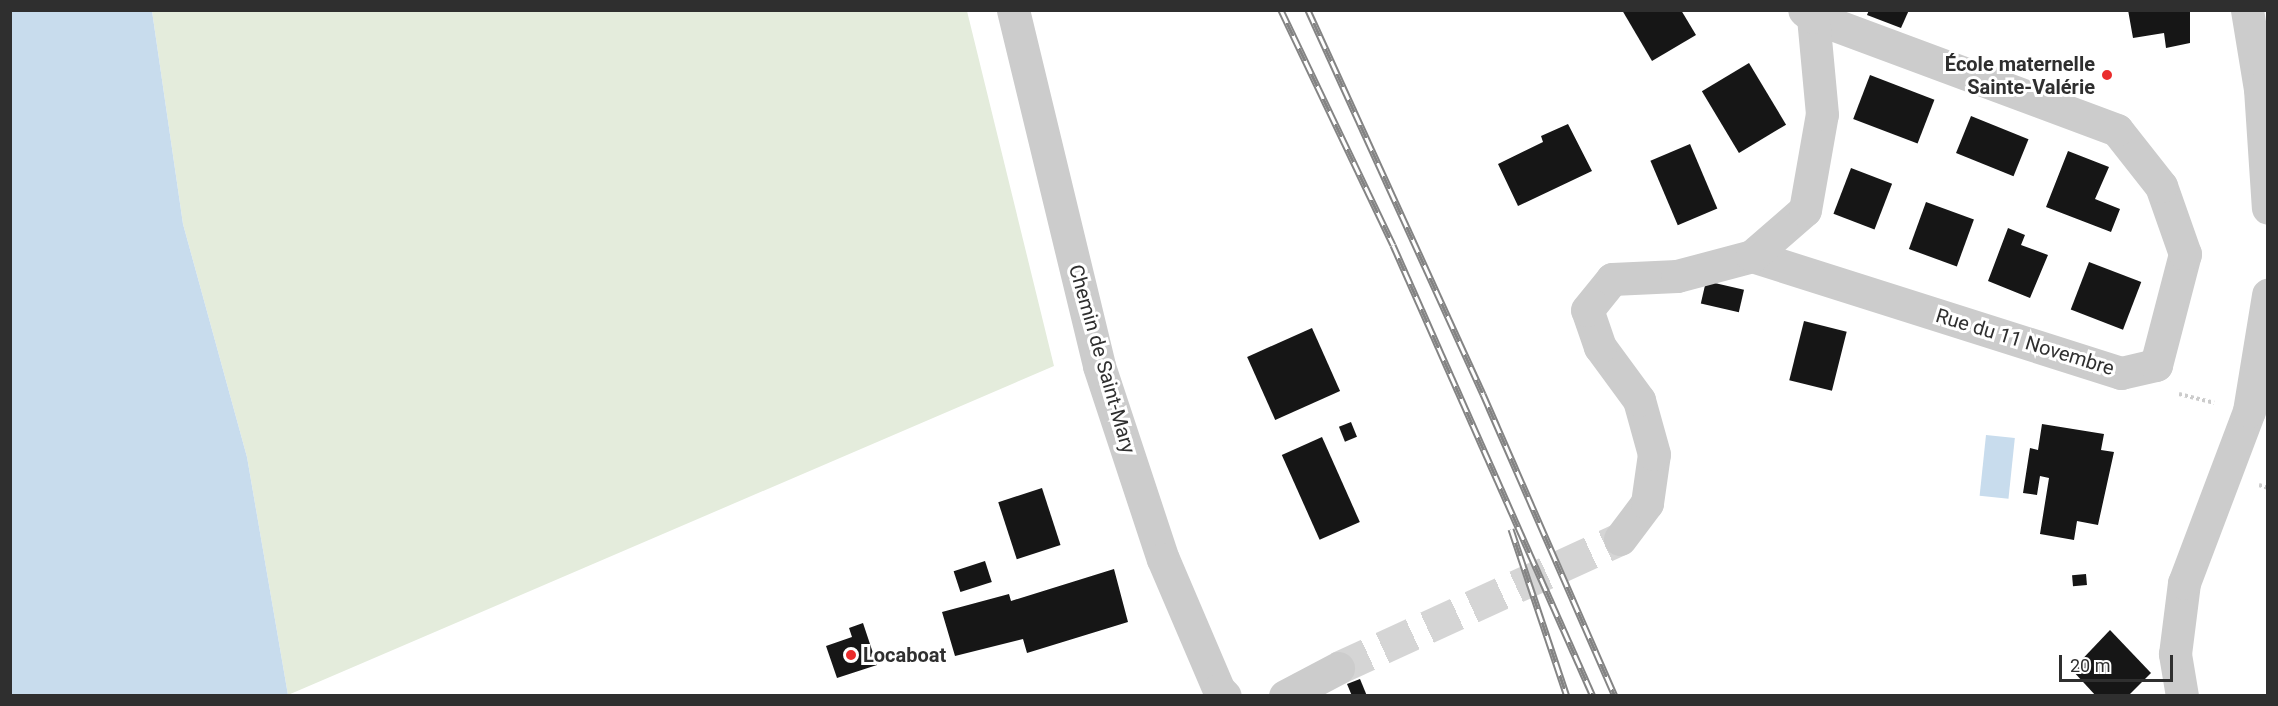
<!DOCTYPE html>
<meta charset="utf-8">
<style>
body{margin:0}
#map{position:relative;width:2278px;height:706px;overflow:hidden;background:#fff;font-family:Roboto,sans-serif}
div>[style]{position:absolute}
.green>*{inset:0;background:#e4ecdc}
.water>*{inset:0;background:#c8dced;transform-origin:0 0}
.building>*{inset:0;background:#161616;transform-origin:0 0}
.minor-tunnel>*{height:33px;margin-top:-16.5px;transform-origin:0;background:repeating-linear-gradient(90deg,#d5d5d5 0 33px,transparent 0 49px)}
.path>*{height:4px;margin-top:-2px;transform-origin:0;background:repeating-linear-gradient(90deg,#ccc 0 3px,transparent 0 6px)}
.minor>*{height:33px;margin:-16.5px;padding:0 16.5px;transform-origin:16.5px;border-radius:16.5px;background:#ccc}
.rail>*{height:7px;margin-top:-3.5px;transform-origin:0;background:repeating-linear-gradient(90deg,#fff 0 14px,#848484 0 28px);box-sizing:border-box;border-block:2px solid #848484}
.dots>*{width:16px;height:16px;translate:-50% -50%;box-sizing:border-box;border:3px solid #fff;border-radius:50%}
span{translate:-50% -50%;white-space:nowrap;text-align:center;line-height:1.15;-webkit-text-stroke:6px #fff;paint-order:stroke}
.poi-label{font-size:20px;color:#2f2f2f;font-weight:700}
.right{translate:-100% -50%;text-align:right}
.left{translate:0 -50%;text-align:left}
.street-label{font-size:20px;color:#2f2f2f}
.frame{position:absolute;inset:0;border:12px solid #2f2f2f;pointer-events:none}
.scale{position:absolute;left:2059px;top:655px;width:114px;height:27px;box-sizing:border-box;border:3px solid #2f2f2f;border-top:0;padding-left:8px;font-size:18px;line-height:21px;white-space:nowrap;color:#2f2f2f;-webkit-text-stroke:4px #fff;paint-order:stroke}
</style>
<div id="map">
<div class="green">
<i style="clip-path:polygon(152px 11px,967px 11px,1054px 366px,288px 695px,247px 457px,183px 224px)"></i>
</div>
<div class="water">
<i style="clip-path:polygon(10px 11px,152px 11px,183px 224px,247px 457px,288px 695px,11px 695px)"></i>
<i style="left:1986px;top:435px;width:29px;height:61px;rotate:6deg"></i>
</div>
<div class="building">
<i style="clip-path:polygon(1622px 10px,1681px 10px,1696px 35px,1652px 61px)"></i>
<i style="clip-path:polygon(1869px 10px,1909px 10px,1901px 28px,1867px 15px)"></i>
<i style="clip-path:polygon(2128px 10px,2190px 10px,2190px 43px,2166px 48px,2164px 33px,2133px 38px)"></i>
<i style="left:1749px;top:63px;width:72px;height:55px;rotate:59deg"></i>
<i style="left:1870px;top:75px;width:69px;height:47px;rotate:21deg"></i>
<i style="left:1971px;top:116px;width:62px;height:40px;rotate:22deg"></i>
<i style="clip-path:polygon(1568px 124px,1592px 171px,1518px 206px,1498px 164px,1543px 142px,1541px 136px)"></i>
<i style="left:1690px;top:144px;width:70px;height:43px;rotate:67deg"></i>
<i style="clip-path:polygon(2068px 151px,2109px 167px,2095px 199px,2120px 209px,2111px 232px,2046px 207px)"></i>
<i style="left:1851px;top:168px;width:44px;height:49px;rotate:21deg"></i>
<i style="left:1926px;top:202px;width:51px;height:50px;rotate:20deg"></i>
<i style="clip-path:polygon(2008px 228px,2025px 235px,2021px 245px,2048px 255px,2030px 298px,1988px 281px)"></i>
<i style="left:2089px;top:262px;width:56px;height:51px;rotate:21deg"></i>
<i style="left:1706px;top:281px;width:39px;height:23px;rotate:13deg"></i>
<i style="left:1804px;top:321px;width:44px;height:61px;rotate:14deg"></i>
<i style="left:1312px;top:328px;width:69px;height:71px;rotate:66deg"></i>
<i style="left:1351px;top:422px;width:16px;height:13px;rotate:68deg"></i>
<i style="clip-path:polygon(2042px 424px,2104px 434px,2101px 450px,2114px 452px,2098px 525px,2077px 521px,2074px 540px,2040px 534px,2049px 478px,2040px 476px,2037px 495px,2023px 493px,2030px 448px,2038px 450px)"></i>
<i style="left:1322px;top:437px;width:93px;height:44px;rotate:66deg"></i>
<i style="left:1042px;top:488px;width:60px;height:46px;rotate:72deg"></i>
<i style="left:985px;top:561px;width:22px;height:33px;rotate:72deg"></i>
<i style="clip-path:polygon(1114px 569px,1128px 622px,1027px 653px,1023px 639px,955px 656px,942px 612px,1009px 594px,1011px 601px)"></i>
<i style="left:2086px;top:574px;width:11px;height:14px;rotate:85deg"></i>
<i style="clip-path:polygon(863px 623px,877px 665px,837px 678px,826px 646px,852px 637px,849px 628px)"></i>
<i style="clip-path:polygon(2110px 630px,2151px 673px,2128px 696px,2096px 696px,2072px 670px)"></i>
<i style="clip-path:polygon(1360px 679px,1367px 696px,1352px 696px,1347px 684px)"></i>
</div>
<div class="minor-tunnel">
<i style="left:1338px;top:668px;width:310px;rotate:-24.6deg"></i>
</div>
<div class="path">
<i style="left:2179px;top:394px;width:36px;rotate:14deg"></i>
<i style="left:2259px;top:485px;width:9px;rotate:18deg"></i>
</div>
<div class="minor">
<i style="left:1013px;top:10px;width:366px;rotate:76.4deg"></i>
<i style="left:1099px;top:366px;width:203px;rotate:71.7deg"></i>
<i style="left:1163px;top:559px;width:142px;rotate:66.9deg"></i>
<i style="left:1219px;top:690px;width:8px;rotate:45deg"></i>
<i style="left:2247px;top:10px;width:80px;rotate:80.7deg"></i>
<i style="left:2260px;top:89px;width:119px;rotate:86.2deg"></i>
<i style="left:1752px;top:256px;width:387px;rotate:17.6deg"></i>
<i style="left:2121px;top:373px;width:36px;rotate:-13deg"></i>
<i style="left:2156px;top:365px;width:115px;rotate:-75.4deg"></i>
<i style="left:2185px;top:254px;width:72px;rotate:-109.4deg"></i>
<i style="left:2161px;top:186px;width:71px;rotate:-128.2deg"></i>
<i style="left:2117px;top:130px;width:324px;rotate:-159.6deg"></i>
<i style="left:1620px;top:539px;width:45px;rotate:-53.1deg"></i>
<i style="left:1647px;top:503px;width:49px;rotate:-81.9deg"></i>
<i style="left:1654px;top:454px;width:56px;rotate:-105.5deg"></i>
<i style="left:1639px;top:400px;width:66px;rotate:-126.3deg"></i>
<i style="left:1600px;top:347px;width:39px;rotate:-109deg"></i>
<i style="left:1587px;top:310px;width:40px;rotate:-51deg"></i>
<i style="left:1612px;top:279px;width:65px;rotate:-2.6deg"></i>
<i style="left:1677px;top:276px;width:78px;rotate:-14.9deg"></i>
<i style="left:1752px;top:256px;width:70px;rotate:-41deg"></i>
<i style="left:1805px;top:210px;width:97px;rotate:-80deg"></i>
<i style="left:1822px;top:114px;width:97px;rotate:-95.3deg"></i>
<i style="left:1813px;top:17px;width:11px;rotate:-142deg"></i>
<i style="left:1285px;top:696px;width:60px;rotate:-27.8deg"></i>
<i style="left:2182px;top:696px;width:43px;rotate:-99.5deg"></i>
<i style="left:2175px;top:654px;width:72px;rotate:-82.8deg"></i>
<i style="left:2184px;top:583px;width:184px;rotate:-69.3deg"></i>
<i style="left:2249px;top:411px;width:118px;rotate:-80.7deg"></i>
</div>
<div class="rail">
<i style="left:1281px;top:10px;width:260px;rotate:64.5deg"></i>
<i style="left:1393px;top:245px;width:493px;rotate:66.1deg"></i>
<i style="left:1308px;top:10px;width:422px;rotate:65.5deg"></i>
<i style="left:1483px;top:394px;width:330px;rotate:66.4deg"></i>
<i style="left:1511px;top:529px;width:176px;rotate:71.5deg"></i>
</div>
<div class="dots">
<i style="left:2107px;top:75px;background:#ea2c2c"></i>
<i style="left:851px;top:655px;background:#ea2c2c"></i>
</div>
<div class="poi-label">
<span class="right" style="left:2095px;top:76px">École maternelle<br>Sainte-Valérie</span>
<span class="left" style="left:863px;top:655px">Locaboat</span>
</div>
<div class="street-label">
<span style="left:2025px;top:342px;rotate:17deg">Rue du 11 Novembre</span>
<span style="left:1102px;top:359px;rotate:74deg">Chemin de Saint-Mary</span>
</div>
<div class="frame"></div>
<div class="scale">20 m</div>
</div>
